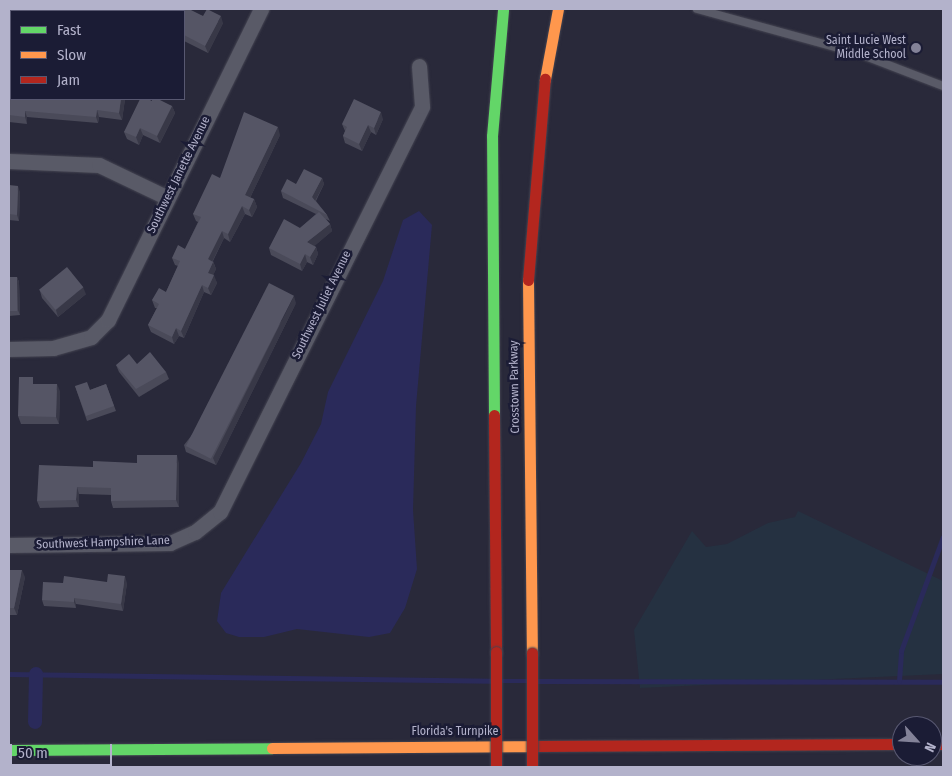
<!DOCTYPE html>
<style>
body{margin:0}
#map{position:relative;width:952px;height:776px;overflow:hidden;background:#29293a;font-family:"Fira Sans Condensed",sans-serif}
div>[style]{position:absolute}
.green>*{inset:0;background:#253141}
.water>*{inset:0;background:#2a2a5a}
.stream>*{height:4.5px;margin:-2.25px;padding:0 2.25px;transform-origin:2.25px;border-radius:2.25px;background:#2a2a5a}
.canal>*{height:14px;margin:-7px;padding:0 7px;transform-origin:7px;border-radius:7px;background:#2a2a5a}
.roads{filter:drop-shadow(0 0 1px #444451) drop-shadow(0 0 1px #444451)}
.lane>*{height:8px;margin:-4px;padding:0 4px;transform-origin:4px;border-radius:4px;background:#595a67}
.street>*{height:15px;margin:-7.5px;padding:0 7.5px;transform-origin:7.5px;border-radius:7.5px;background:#595a67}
.fast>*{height:11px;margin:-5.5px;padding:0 5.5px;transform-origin:5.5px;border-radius:5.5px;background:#63d668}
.slow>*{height:11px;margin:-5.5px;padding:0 5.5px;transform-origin:5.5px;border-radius:5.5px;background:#ff974d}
.jam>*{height:11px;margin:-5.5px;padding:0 5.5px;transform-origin:5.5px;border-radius:5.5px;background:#b3261e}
.bridges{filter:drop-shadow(0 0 1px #444451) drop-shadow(0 0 1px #444451)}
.jam-bridge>*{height:11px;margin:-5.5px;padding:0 5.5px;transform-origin:5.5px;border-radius:5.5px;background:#b3261e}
.wall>*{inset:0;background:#4a4a59}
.shaded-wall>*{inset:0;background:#383847}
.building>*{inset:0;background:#555565;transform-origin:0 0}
.dots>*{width:14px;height:14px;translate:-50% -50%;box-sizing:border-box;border:2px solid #1b1c35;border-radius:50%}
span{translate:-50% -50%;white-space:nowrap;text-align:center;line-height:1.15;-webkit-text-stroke:5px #1b1c35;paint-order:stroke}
.poi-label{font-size:12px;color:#b3b2cb}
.right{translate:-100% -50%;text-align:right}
.street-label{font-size:12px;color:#b3b2cb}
.frame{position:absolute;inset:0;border:10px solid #b3b2cb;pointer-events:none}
.legend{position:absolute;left:10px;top:10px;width:175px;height:90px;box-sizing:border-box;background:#1b1c35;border:1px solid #585871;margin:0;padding:6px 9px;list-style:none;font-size:15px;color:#b3b2cb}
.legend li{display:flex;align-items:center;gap:10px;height:25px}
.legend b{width:25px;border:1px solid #585871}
.north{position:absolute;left:892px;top:716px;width:50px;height:50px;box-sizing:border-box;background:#1b1c35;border:1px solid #585871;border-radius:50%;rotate:116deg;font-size:14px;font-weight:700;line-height:20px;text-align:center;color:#b3b2cb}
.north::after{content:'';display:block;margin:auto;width:18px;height:22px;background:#838298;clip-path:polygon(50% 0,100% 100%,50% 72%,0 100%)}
.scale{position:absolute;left:10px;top:744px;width:102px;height:22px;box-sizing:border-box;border:2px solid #b3b2cb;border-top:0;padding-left:6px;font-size:15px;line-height:18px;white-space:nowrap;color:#b3b2cb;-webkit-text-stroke:4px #1b1c35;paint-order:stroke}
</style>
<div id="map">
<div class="green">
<i style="clip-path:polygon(798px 511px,943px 581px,943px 674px,640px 688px,634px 630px,692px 531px,706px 547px,727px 544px,768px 523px,795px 517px)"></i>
</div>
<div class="water">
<i style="clip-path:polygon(419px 211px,432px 225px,416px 406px,413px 510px,417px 569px,405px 608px,390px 633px,369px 637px,297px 629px,264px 637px,239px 637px,226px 633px,217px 621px,221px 593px,301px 463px,321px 424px,328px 392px,383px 281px,403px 220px)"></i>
</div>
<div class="stream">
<i style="left:9px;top:674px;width:481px;rotate:0.8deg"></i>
<i style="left:503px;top:681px;width:24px"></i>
<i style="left:538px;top:681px;width:405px;rotate:0.1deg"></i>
<i style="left:899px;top:681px;width:30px;rotate:-86deg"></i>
<i style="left:901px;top:651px;width:121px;rotate:-69.8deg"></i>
</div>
<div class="canal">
<i style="left:35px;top:722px;width:48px;rotate:-88.8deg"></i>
</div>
<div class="roads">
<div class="lane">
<i style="left:697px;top:9px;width:169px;rotate:15.4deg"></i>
<i style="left:860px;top:54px;width:89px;rotate:21.1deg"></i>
</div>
<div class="street">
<i style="left:9px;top:161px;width:90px;rotate:2.5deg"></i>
<i style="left:99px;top:165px;width:76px;rotate:25.6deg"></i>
<i style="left:9px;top:349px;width:44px;rotate:-1.3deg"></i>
<i style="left:53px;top:348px;width:40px;rotate:-16deg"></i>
<i style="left:91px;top:337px;width:24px;rotate:-45deg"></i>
<i style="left:108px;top:320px;width:347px;rotate:-63.8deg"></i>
<i style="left:9px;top:545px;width:161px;rotate:-0.7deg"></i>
<i style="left:170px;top:543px;width:27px;rotate:-24deg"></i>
<i style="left:195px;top:532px;width:32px;rotate:-39deg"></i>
<i style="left:220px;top:512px;width:453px;rotate:-63.5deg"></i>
<i style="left:422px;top:106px;width:40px;rotate:-94.3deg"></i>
</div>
<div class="fast">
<i style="left:494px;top:415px;width:279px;rotate:-90.4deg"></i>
<i style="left:492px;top:136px;width:127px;rotate:-85deg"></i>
<i style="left:9px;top:750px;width:263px;rotate:-0.4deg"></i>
</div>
<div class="slow">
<i style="left:545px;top:79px;width:71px;rotate:-79.5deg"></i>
<i style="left:528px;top:280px;width:373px;rotate:89.4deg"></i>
<i style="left:272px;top:748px;width:262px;rotate:-0.4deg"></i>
</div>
<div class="jam">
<i style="left:528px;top:280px;width:202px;rotate:-85.2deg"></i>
<i style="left:494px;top:415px;width:237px;rotate:89.5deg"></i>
<i style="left:932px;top:744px;width:11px"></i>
<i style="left:534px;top:746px;width:368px;rotate:-0.3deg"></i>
</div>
</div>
<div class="bridges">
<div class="jam-bridge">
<i style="left:496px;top:652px;width:115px;rotate:90deg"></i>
<i style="left:532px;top:653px;width:114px;rotate:90deg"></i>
</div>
</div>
<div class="wall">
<i style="clip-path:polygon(9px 9px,118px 9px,118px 11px,11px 11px,11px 30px,9px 30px)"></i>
<i style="clip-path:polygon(184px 11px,203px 16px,223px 23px,208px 53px,184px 41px)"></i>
<i style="clip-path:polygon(9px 72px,11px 99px,125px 99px,122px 120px,99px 117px,98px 123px,27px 117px,27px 124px,9px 122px)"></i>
<i style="clip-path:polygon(152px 101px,172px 106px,175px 113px,160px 143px,143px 135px,139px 145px,127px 139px,124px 132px)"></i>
<i style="clip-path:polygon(383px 119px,376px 135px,371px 132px,362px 151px,345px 143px,343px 136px,345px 131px,342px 124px)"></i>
<i style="clip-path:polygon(280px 135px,250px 198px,254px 199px,257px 207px,252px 217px,245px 214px,230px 242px,224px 238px,213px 261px,216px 269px,213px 275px,217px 283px,211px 295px,204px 292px,184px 338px,179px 336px,174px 344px,151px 332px,148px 325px,157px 308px,155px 308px,152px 300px,166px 292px,178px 266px,175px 265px,172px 258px,185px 249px,198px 222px,196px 221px,193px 214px,220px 178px)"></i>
<i style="clip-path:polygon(322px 178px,324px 184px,316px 201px,327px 215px,330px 221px,326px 219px,330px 224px,332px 231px,314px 246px,316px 247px,318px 254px,313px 265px,307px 262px,302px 271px,271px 255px,269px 248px,300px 228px,316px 214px,283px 198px,281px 191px,296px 184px)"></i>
<i style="clip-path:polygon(9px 185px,20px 192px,19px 221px,9px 220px)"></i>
<i style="clip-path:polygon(9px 277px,17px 277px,19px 282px,20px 315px,9px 316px)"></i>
<i style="clip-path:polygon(40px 291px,86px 294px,58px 317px,42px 298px)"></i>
<i style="clip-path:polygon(296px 303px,216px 465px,186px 452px,184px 445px)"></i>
<i style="clip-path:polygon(137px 364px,166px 372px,169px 379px,139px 397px,119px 372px,116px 365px)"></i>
<i style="clip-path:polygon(35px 384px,60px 391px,59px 424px,21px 424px,18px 416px)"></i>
<i style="clip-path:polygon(106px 384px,116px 411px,87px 421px,75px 386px,90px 390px)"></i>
<i style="clip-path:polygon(137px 463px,179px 463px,179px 507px,113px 508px,111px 501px,111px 495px,79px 494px,79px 507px,40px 508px,37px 501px,93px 467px)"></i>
<i style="clip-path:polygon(9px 570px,25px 577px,17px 615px,9px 615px)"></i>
<i style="clip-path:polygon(107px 582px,127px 583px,123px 611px,76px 604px,76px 608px,44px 606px,42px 600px,63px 583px)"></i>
</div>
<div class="shaded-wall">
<i style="clip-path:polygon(221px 16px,223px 23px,208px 53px,205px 46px)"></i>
<i style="clip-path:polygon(121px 99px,125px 99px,122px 120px,119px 113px)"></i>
<i style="clip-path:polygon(172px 106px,175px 113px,160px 143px,157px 136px)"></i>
<i style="clip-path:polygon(97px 110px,99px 117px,98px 123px,96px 117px)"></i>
<i style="clip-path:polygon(25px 111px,27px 117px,27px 124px,25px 117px)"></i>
<i style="clip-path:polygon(381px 112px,383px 119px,376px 135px,374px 128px)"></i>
<i style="clip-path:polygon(368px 125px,371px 132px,362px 151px,359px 144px)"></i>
<i style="clip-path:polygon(278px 127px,280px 135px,248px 202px,245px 195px)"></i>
<i style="clip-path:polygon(140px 128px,143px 135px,139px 145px,136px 137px)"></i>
<i style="clip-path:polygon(322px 178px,324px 184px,314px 203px,312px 197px)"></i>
<i style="clip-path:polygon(18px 186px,20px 192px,19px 221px,17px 215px)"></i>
<i style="clip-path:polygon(254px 199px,257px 207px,252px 217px,249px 210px)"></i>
<i style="clip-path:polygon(242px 206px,245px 214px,230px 242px,228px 234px)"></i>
<i style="clip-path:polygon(330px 224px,332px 231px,310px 250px,307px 242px)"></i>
<i style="clip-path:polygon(222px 231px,224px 238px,210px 266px,208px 259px)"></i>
<i style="clip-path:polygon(316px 247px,318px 254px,313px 265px,310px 257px)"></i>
<i style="clip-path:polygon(305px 254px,307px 262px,302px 271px,300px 264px)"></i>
<i style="clip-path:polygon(213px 262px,216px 269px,211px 280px,208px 273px)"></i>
<i style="clip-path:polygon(214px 275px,217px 283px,211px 295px,208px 288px)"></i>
<i style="clip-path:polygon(17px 277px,19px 282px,20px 315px,18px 310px)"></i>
<i style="clip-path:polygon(202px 285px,204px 292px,184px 338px,181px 331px)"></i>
<i style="clip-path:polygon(83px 287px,86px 294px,58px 317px,56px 310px)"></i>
<i style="clip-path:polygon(294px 296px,296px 303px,216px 465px,213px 458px)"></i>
<i style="clip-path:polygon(176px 328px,179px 336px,174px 344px,172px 337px)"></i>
<i style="clip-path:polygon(57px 384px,60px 391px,59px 424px,56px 417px)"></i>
<i style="clip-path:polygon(177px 455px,179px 463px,179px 507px,176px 500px)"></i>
<i style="clip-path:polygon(77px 487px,79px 494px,79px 507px,76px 500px)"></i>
<i style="clip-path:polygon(22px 570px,25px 577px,17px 615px,14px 608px)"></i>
<i style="clip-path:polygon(125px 576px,127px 583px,123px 611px,121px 604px)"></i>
<i style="clip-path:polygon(74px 598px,76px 604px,76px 608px,74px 602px)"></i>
</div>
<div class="building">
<i style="clip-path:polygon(9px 9px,115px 9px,115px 11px,11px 11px,11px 24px,9px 24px)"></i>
<i style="clip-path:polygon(134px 9px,189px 9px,203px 16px,207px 9px,221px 16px,205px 46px,184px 35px,184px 11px,133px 11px)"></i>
<i style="clip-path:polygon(9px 72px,11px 72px,11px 99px,121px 99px,119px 113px,97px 110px,96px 117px,25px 111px,25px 117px,9px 115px)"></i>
<i style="clip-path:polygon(140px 99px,148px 99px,152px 101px,152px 99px,158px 99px,172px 106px,157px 136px,140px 128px,136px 137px,124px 132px)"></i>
<i style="clip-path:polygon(354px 99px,381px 112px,374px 128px,368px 125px,359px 144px,343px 136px,347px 127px,342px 124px)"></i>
<i style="clip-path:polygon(244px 112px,278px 127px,245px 195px,254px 199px,249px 210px,242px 206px,228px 234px,222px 231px,208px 259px,213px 262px,208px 273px,214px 275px,208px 288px,202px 285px,181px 331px,176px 328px,172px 337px,148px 325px,159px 304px,152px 300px,159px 288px,166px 292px,180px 261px,172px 258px,178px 245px,185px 249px,201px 217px,193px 214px,212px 174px,220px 178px)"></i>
<i style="clip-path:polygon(304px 169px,322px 178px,312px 197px,327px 215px,281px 191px,287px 179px,296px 184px)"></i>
<i style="clip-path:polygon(9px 185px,18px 186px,17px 215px,9px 214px)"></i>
<i style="clip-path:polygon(319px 212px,330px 224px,307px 242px,316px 247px,310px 257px,305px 254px,300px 264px,269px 248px,284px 219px,300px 228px)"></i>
<i style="left:67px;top:267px;width:26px;height:36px;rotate:51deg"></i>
<i style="left:9px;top:277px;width:8px;height:34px"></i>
<i style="left:269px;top:283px;width:28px;height:183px;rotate:27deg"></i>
<i style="clip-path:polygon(150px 352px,166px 372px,136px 389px,116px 365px,129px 354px,137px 364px)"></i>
<i style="clip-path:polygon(19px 377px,33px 377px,33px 384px,57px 384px,56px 417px,18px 416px)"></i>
<i style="clip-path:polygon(87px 382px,90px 390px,106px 384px,114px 406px,86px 416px,75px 386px)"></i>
<i style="clip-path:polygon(137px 455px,177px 455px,176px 500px,111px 501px,111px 488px,77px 487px,76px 500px,37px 501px,39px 465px,93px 467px,93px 461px,137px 463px)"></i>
<i style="clip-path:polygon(9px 570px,22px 570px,14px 608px,9px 608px)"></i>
<i style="clip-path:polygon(108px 574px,125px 576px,121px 604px,74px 598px,74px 602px,42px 600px,43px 582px,63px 583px,64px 576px,107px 582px)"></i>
</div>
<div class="dots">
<i style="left:916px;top:48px;background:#838298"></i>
</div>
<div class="poi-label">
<span class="right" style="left:906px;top:48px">Saint Lucie West<br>Middle School</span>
</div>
<div class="street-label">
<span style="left:179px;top:175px;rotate:-64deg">Southwest Janette Avenue</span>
<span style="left:322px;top:305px;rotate:-64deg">Southwest Juliet Avenue</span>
<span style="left:515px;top:387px;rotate:-91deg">Crosstown Parkway</span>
<span style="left:103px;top:543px;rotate:-2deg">Southwest Hampshire Lane</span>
<span style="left:455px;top:732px">Florida's Turnpike</span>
</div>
<div class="frame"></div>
<ul class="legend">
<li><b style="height:6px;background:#63d668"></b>Fast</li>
<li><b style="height:6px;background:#ff974d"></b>Slow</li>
<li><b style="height:6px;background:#b3261e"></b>Jam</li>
</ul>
<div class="north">N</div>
<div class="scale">50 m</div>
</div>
